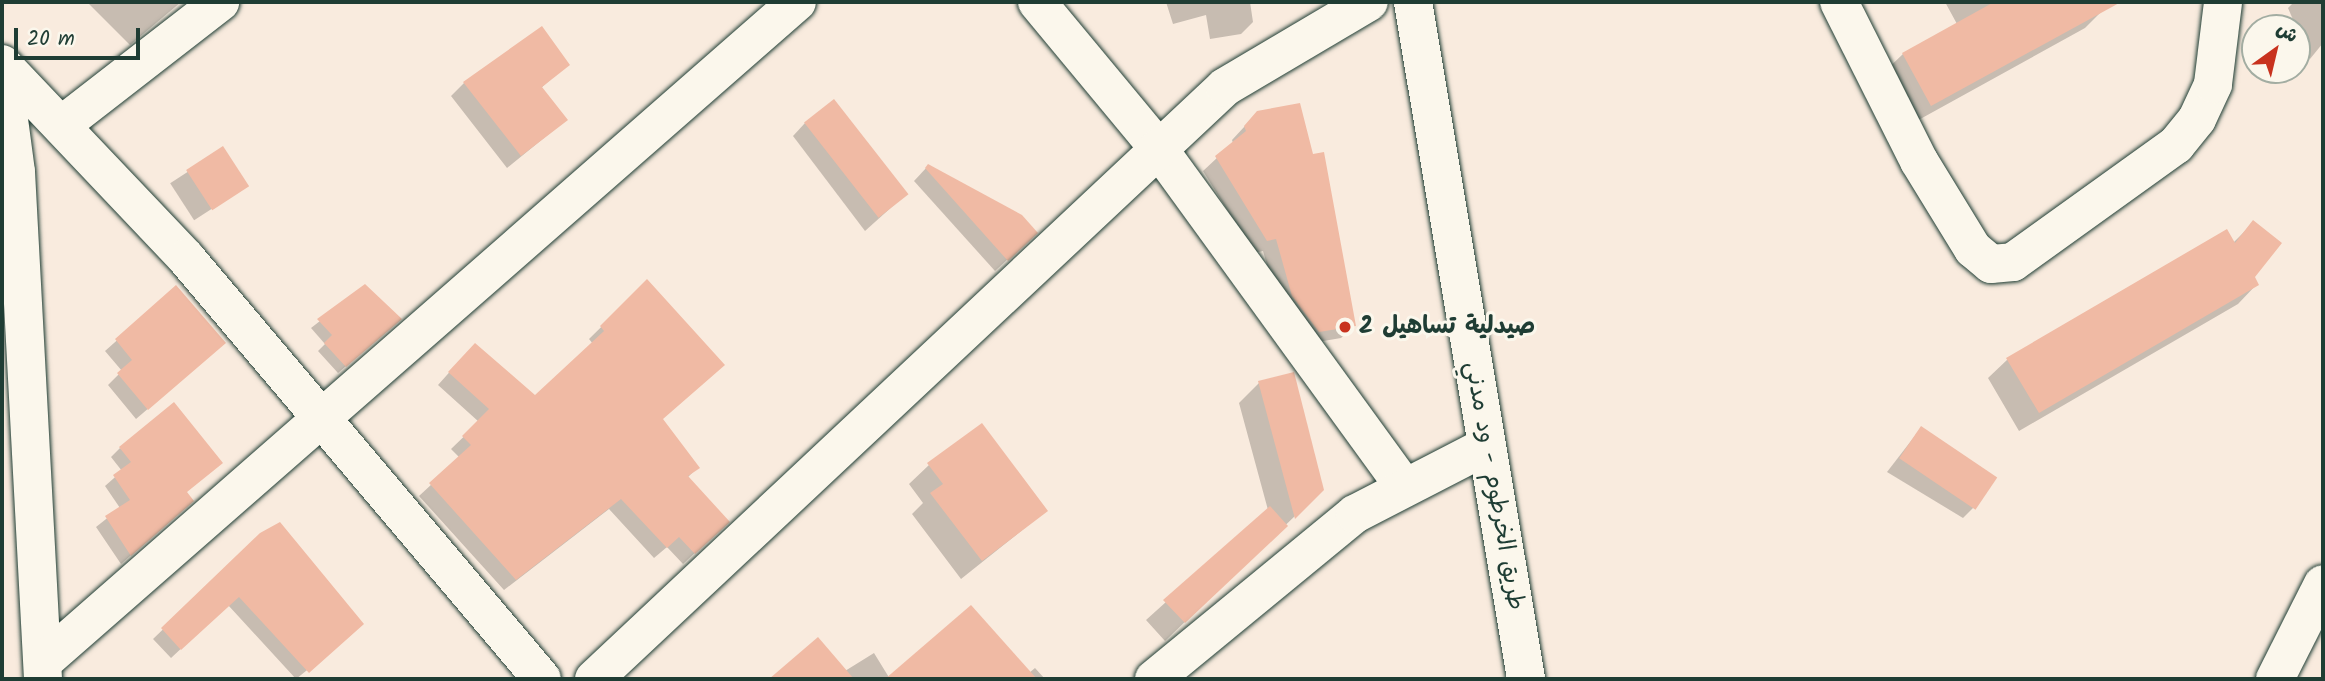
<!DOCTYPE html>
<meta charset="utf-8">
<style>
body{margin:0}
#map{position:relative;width:2325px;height:681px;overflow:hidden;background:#f9ebde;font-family:Kalam,"Playpen Sans Arabic",sans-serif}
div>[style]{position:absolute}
.shadow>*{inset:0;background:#0003;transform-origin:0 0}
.building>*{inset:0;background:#f0baa4;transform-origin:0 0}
.roads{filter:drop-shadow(0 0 2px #1f3d34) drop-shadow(0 0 2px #1f3d34)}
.minor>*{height:38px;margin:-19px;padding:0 19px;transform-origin:19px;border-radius:19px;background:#fbf7ec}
.trunk>*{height:38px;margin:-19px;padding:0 19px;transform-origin:19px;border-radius:19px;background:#fbf7ec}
.dots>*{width:19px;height:19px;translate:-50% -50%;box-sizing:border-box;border:4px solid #fbf7ec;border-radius:50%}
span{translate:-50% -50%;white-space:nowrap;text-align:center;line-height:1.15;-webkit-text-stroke:6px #fbf7ec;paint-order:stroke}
.poi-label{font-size:24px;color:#1f3d34;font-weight:700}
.left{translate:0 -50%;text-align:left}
.street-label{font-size:24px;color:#1f3d34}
.frame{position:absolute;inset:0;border:4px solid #1f3d34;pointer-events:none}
.north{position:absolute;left:2241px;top:14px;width:70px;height:70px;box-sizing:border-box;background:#fbf7ec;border:2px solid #a3ada2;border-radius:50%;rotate:34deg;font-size:19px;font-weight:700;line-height:28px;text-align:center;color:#1f3d34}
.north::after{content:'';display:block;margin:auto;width:24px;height:32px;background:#c8321e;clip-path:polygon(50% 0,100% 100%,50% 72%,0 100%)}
.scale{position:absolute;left:14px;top:28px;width:126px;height:32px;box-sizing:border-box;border:4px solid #1f3d34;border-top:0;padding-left:9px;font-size:21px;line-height:24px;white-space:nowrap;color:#1f3d34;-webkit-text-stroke:5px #fbf7ec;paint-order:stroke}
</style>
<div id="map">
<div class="shadow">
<i style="clip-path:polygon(87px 2px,181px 2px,130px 45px)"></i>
<i style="clip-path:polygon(1166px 2px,1250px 2px,1253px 22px,1241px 34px,1210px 39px,1206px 15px,1173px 24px)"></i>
<i style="clip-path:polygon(1945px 2px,2098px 2px,2103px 10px,2085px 28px,1913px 123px,1884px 72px,1903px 54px,1957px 24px)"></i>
<i style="clip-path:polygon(2294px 2px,2323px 2px,2323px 43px,2310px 59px,2288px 8px)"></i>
<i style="clip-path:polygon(568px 64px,541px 88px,566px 120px,507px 168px,451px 96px,464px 83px)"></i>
<i style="clip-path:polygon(1257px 113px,1312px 156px,1354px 325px,1341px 338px,1306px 344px,1280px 309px,1263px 251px,1254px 253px,1203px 171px,1233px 143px,1232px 140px)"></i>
<i style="clip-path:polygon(805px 123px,905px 195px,865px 231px,793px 136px)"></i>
<i style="left:223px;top:149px;width:44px;height:63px;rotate:57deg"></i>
<i style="clip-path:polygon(928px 166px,1023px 245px,995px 271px,914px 181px)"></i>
<i style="clip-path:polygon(2253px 223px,2253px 277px,2257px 284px,2238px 304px,2019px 431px,1988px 378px,2008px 359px,2233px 243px)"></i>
<i style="clip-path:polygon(647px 282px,661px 420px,697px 468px,687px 478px,716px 533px,683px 564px,667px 547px,654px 558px,609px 509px,504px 590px,419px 496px,460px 458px,451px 449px,479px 422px,438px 385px,463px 357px,535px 397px,593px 344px,589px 339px)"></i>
<i style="clip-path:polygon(365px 286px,392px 326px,338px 373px,318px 351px,325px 344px,311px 328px)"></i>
<i style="clip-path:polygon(176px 288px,212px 354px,136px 419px,108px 385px,122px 371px,105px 351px)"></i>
<i style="clip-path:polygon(1259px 383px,1322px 490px,1165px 641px,1146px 620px,1268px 510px,1239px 403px)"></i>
<i style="clip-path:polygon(1921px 428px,1976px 505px,1963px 518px,1887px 472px)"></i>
<i style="clip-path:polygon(120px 448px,186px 493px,182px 510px,121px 564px,96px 527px,120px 508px,105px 486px,122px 471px,111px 457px)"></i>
<i style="clip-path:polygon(929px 465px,1046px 511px,961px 579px,912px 514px,923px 503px,909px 484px)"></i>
<i style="clip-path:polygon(261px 535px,352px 634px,296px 679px,228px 605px,171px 658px,153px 639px)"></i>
<i style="clip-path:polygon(818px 640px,845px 671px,874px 653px,890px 679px,771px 679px)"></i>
<i style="clip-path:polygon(911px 659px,1029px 673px,1035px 668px,1045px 679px,891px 679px)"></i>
</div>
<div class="building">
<i style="clip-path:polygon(1994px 2px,2121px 2px,1931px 106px,1902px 53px)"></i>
<i style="clip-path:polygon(542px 26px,570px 65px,542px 87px,568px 120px,521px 156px,463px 82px)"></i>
<i style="left:834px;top:99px;width:121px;height:38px;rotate:52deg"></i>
<i style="clip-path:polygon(1300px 103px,1313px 154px,1324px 152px,1356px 326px,1319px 332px,1292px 296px,1276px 239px,1267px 241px,1215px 156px,1246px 131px,1244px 126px,1257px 111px)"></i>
<i style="left:223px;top:146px;width:48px;height:44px;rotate:57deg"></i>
<i style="clip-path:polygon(928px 164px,1022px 215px,1038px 233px,1008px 261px,925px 168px)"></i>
<i style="clip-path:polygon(2253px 220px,2282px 243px,2255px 277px,2259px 285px,2039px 413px,2006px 358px,2227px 229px,2235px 243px)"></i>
<i style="clip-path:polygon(647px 279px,725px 365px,663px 419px,700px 468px,688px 476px,730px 522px,695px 554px,679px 537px,667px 548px,621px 499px,516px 580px,429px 483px,471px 445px,462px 436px,489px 409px,448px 372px,475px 343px,535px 395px,604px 331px,600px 326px)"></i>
<i style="clip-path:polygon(365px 284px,402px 319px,346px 367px,324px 343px,332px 335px,317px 319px)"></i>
<i style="clip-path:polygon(176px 285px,226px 343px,148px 410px,117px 373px,132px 360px,115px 339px)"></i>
<i style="clip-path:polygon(1294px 372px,1324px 490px,1295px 519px,1258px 381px)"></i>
<i style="clip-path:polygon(174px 402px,223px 463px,187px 492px,194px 501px,131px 556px,105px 516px,130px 500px,113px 475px,131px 462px,119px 447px)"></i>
<i style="clip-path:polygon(982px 423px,1048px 511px,982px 561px,930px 493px,943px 484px,927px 463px)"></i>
<i style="left:1921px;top:426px;width:92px;height:39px;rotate:34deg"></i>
<i style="clip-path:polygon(1270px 506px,1288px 526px,1185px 623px,1163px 600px)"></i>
<i style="clip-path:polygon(280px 522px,364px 624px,309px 673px,239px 597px,181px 650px,161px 628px,260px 533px)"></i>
<i style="clip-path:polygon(971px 605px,1037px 679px,885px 679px)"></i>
<i style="clip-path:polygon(818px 637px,854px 679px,769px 679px)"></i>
</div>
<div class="roads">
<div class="minor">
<i style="left:1037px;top:2px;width:190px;rotate:50.3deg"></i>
<i style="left:1158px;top:148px;width:419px;rotate:54deg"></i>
<i style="left:1839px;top:2px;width:178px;rotate:63.3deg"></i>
<i style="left:1919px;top:161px;width:103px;rotate:58.5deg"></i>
<i style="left:1973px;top:249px;width:23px;rotate:40deg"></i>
<i style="left:1991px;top:264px;width:22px;rotate:-5deg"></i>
<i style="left:2013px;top:262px;width:201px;rotate:-35.7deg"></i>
<i style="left:2176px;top:145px;width:33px;rotate:-51deg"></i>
<i style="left:2197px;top:119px;width:38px;rotate:-65deg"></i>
<i style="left:2213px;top:84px;width:83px;rotate:-83deg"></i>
<i style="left:2px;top:64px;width:267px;rotate:46.5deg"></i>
<i style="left:186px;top:258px;width:551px;rotate:49.78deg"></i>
<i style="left:2px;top:67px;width:106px;rotate:82.4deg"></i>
<i style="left:16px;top:172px;width:508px;rotate:86.95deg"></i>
<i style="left:63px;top:124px;width:199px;rotate:-37.8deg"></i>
<i style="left:43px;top:662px;width:1002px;rotate:-41.2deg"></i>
<i style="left:594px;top:679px;width:865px;rotate:-43.17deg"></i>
<i style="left:1225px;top:87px;width:167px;rotate:-30.6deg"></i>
<i style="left:1154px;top:679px;width:260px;rotate:-39.4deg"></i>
<i style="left:1355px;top:514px;width:148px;rotate:-27.3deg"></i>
<i style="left:2275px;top:679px;width:106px;rotate:-63.2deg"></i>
</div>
<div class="trunk">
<i style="left:1413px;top:2px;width:686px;rotate:80.52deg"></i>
</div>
</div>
<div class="dots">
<i style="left:1345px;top:327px;background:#c8321e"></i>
</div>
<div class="poi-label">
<span class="left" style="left:1359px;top:327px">صيدلية تساهيل 2</span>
</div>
<div class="street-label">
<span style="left:1494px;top:486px;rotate:80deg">طريق الخرطوم - ود مدني</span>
</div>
<div class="frame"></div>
<div class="north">ش</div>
<div class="scale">20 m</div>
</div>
